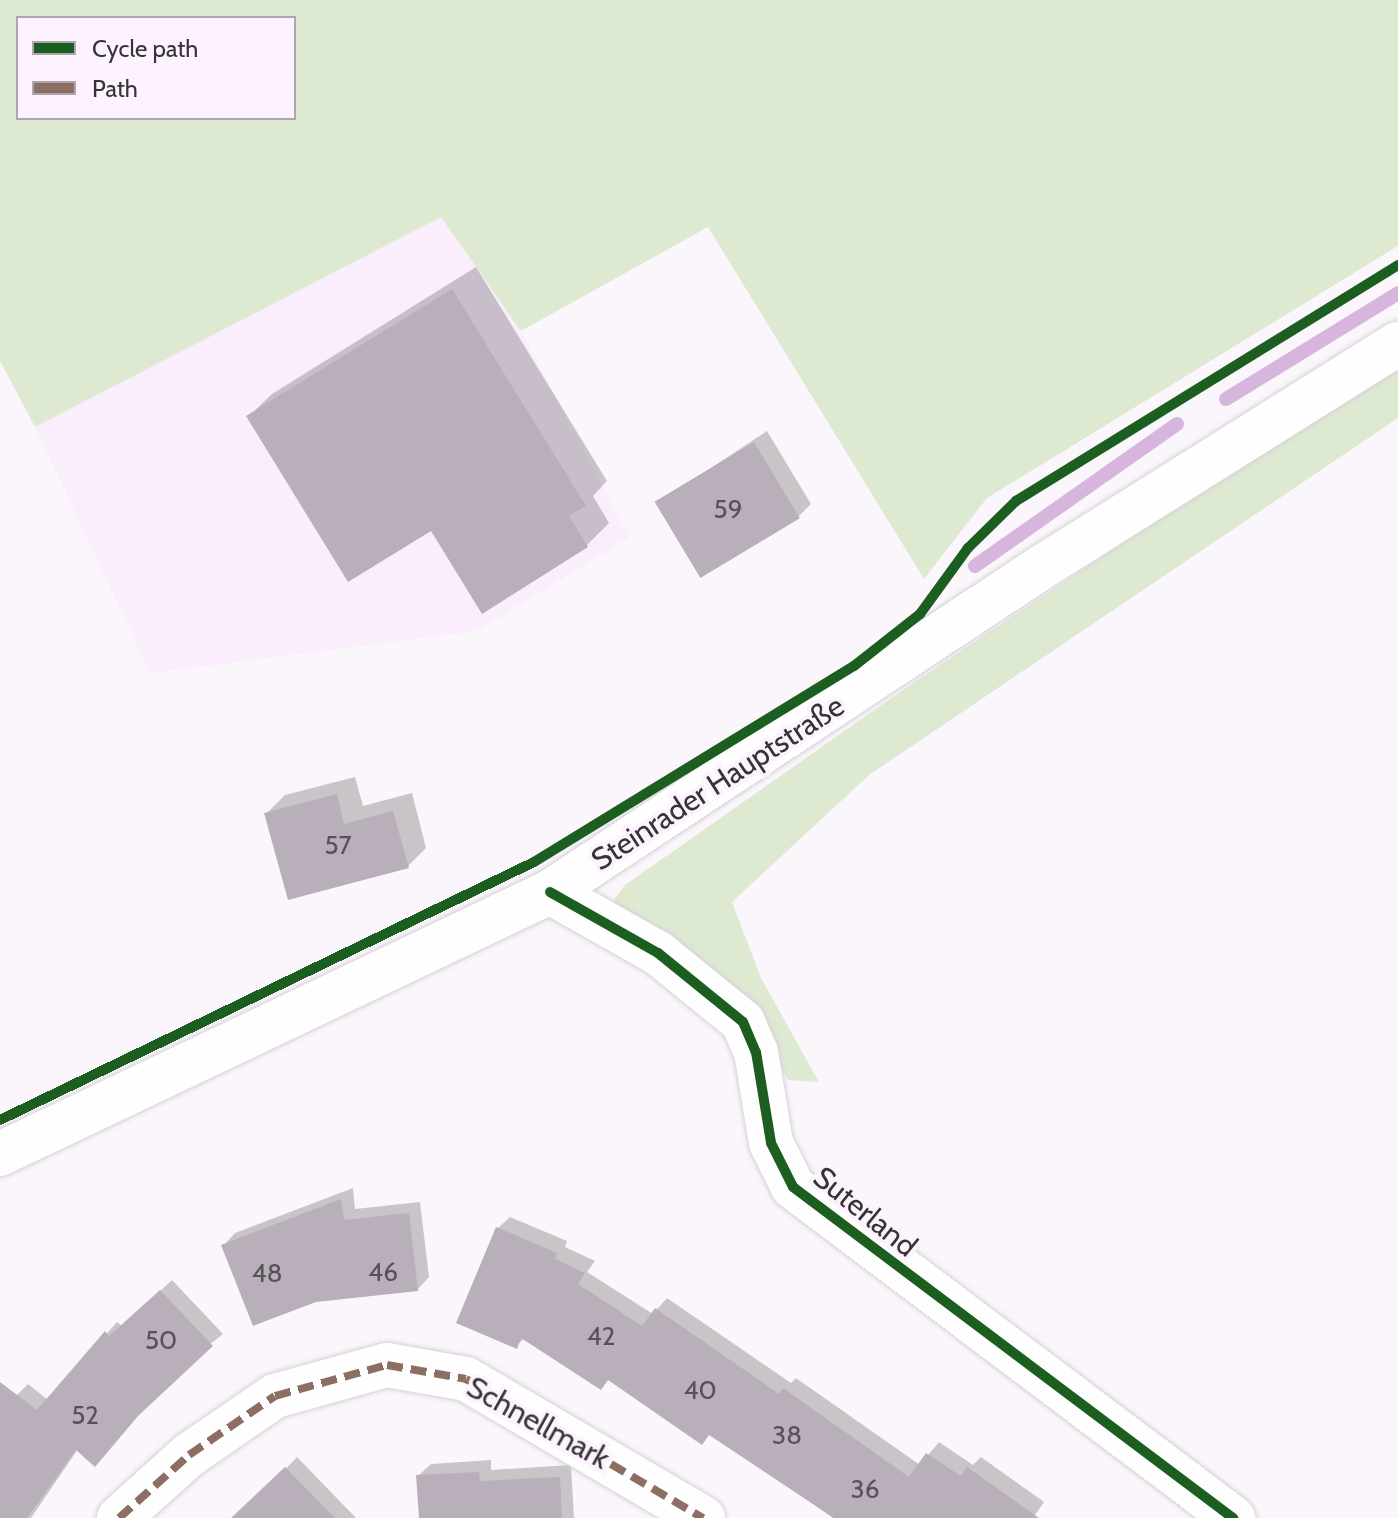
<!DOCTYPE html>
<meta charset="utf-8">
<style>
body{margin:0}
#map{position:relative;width:1398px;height:1518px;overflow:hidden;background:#fbf6fb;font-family:Cabin,sans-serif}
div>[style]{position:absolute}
.built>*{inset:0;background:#faeefc}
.green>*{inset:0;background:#dee9d2}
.shadow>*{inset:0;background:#0003}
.stream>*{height:14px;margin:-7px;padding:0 7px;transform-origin:7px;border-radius:7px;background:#d7b6dd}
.building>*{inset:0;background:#b9afbb;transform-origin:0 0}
.roads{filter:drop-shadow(0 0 2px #d5d1d6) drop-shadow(0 0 2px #d5d1d6)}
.minor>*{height:44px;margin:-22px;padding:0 22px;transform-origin:22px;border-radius:22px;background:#fefefe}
.secondary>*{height:44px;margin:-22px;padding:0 22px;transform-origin:22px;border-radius:22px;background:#fefefe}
.quiet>*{height:8px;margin-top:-4px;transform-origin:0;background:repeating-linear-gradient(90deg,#8d6e63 0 16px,transparent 0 24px)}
.cycleway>*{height:10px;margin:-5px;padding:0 5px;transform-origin:5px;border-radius:5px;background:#1b5e20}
span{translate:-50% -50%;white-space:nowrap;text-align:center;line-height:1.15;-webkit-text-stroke:8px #fcf3fe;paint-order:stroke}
.number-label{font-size:26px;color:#585159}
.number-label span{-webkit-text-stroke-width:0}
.street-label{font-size:30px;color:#373238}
.legend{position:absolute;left:16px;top:16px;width:280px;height:104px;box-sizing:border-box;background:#fcf3fe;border:2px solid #ada6af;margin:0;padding:10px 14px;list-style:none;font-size:24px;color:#373238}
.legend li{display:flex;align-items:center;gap:16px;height:40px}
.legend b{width:40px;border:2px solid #ada6af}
</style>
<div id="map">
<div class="built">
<i style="clip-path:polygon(441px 217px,521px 331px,630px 537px,477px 631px,150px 673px,35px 427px)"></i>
</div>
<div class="green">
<i style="clip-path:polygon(evenodd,0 0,1398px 0,1398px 246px,987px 498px,924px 579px,708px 227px,521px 331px,441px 217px,35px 427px,0 361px,0 0,294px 18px,294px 118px,18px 118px,18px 18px,294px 18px)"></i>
<i style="clip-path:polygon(1398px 367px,1398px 418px,869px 775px,732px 902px,761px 978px,819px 1082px,788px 1080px,758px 1023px,612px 902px,625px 885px,910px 685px,1224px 475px)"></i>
</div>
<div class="shadow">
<i style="clip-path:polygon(476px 267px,607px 481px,593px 496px,609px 523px,586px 546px,432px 528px,249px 416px,272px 394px)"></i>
<i style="clip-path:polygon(767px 431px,811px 504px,799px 516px,658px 503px)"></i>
<i style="clip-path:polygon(355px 777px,363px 806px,412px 793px,426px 848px,408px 866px,266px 814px,285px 795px)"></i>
<i style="clip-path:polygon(353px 1188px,355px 1209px,420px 1202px,429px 1277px,418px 1289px,224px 1245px,235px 1233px)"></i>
<i style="clip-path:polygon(510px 1217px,567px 1241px,565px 1247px,595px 1261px,587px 1272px,653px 1314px,667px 1298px,791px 1383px,796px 1378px,920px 1465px,939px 1442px,973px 1465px,981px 1457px,1044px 1502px,1033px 1518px,833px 1518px,711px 1433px,702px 1442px,610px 1378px,601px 1387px,525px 1338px,516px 1346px,498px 1228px)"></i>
<i style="clip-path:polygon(172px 1280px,223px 1334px,78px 1449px,31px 1518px,0 1518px,0 1418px,17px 1395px,28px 1384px,48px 1400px,117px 1322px,122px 1326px)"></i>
<i style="clip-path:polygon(297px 1457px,356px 1518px,239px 1518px)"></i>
<i style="clip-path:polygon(491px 1460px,491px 1470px,571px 1465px,574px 1518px,421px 1518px,418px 1476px,431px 1464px)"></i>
</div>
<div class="stream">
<i style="left:1226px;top:399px;width:202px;rotate:-31.6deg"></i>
<i style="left:975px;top:566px;width:247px;rotate:-35.1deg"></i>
</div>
<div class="building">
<i style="clip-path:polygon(452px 289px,586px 506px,569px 516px,588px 547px,482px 614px,431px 531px,348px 582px,246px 416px)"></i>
<i style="left:754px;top:442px;width:89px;height:116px;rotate:59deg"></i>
<i style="clip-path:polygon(337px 794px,344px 824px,393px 811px,409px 868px,288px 900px,264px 813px)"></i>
<i style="clip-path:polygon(341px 1199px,344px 1220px,409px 1213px,418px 1291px,316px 1302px,253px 1326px,221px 1245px)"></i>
<i style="clip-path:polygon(496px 1227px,557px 1253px,555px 1259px,585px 1273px,578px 1284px,642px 1326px,655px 1308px,779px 1394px,783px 1388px,909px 1477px,926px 1453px,961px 1476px,967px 1467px,1039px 1518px,834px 1518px,709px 1435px,702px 1445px,608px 1380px,601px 1390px,521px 1338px,517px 1349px,456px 1323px)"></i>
<i style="clip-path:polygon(160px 1290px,213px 1346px,138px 1416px,95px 1467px,76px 1450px,27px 1518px,0 1518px,0 1382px,37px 1410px,105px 1331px,109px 1336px)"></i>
<i style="clip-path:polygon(285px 1467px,335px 1518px,231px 1518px)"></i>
<i style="clip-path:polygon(479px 1472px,480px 1481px,560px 1477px,562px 1518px,419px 1518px,416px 1475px)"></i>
</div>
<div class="roads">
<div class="minor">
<i style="left:550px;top:892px;width:124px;rotate:29.5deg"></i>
<i style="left:658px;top:953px;width:109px;rotate:39.1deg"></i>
<i style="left:743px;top:1022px;width:33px;rotate:67deg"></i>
<i style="left:756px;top:1052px;width:92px;rotate:80.6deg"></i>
<i style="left:771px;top:1143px;width:49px;rotate:63.4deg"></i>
<i style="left:793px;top:1187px;width:551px;rotate:36.95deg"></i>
<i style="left:119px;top:1518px;width:94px;rotate:-42deg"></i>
<i style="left:189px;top:1455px;width:104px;rotate:-34.5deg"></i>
<i style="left:275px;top:1396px;width:116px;rotate:-15.5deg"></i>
<i style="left:387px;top:1365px;width:80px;rotate:10deg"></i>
<i style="left:466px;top:1379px;width:275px;rotate:30.4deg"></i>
</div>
<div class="secondary">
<i style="left:0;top:1154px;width:609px;rotate:-25.47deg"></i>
<i style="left:550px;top:892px;width:590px;rotate:-33.45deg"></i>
<i style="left:1042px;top:567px;width:420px;rotate:-32.1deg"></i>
</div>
</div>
<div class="quiet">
<i style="left:119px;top:1518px;width:94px;rotate:-42deg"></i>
<i style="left:189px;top:1455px;width:104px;rotate:-34.5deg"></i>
<i style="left:275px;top:1396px;width:116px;rotate:-15.5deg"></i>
<i style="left:387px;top:1365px;width:80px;rotate:10deg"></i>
<i style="left:466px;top:1379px;width:275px;rotate:30.4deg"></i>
</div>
<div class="cycleway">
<i style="left:550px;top:892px;width:124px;rotate:29.5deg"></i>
<i style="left:658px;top:953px;width:109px;rotate:39.1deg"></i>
<i style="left:743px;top:1022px;width:33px;rotate:67deg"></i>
<i style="left:756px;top:1052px;width:92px;rotate:80.6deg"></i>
<i style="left:771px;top:1143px;width:49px;rotate:63.4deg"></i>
<i style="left:793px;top:1187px;width:551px;rotate:36.95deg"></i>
<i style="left:0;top:1120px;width:593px;rotate:-25.79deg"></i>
<i style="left:534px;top:862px;width:375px;rotate:-31.5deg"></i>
<i style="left:854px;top:666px;width:84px;rotate:-38.2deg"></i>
<i style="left:920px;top:614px;width:82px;rotate:-54deg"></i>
<i style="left:968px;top:548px;width:67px;rotate:-44.4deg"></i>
<i style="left:1016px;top:501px;width:449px;rotate:-31.7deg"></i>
</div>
<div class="number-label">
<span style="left:728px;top:510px">59</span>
<span style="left:338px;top:846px">57</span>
<span style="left:383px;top:1273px">46</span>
<span style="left:267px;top:1274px">48</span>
<span style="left:601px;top:1337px">42</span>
<span style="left:161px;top:1341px">50</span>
<span style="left:700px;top:1391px">40</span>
<span style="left:85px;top:1416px">52</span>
<span style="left:787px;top:1436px">38</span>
<span style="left:865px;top:1490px">36</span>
</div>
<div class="street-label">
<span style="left:718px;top:783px;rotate:-33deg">Steinrader Hauptstraße</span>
<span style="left:865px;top:1212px;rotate:39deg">Suterland</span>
<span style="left:538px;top:1423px;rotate:29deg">Schnellmark</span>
</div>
<ul class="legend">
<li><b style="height:10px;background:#1b5e20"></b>Cycle path</li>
<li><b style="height:10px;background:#8d6e63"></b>Path</li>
</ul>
</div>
